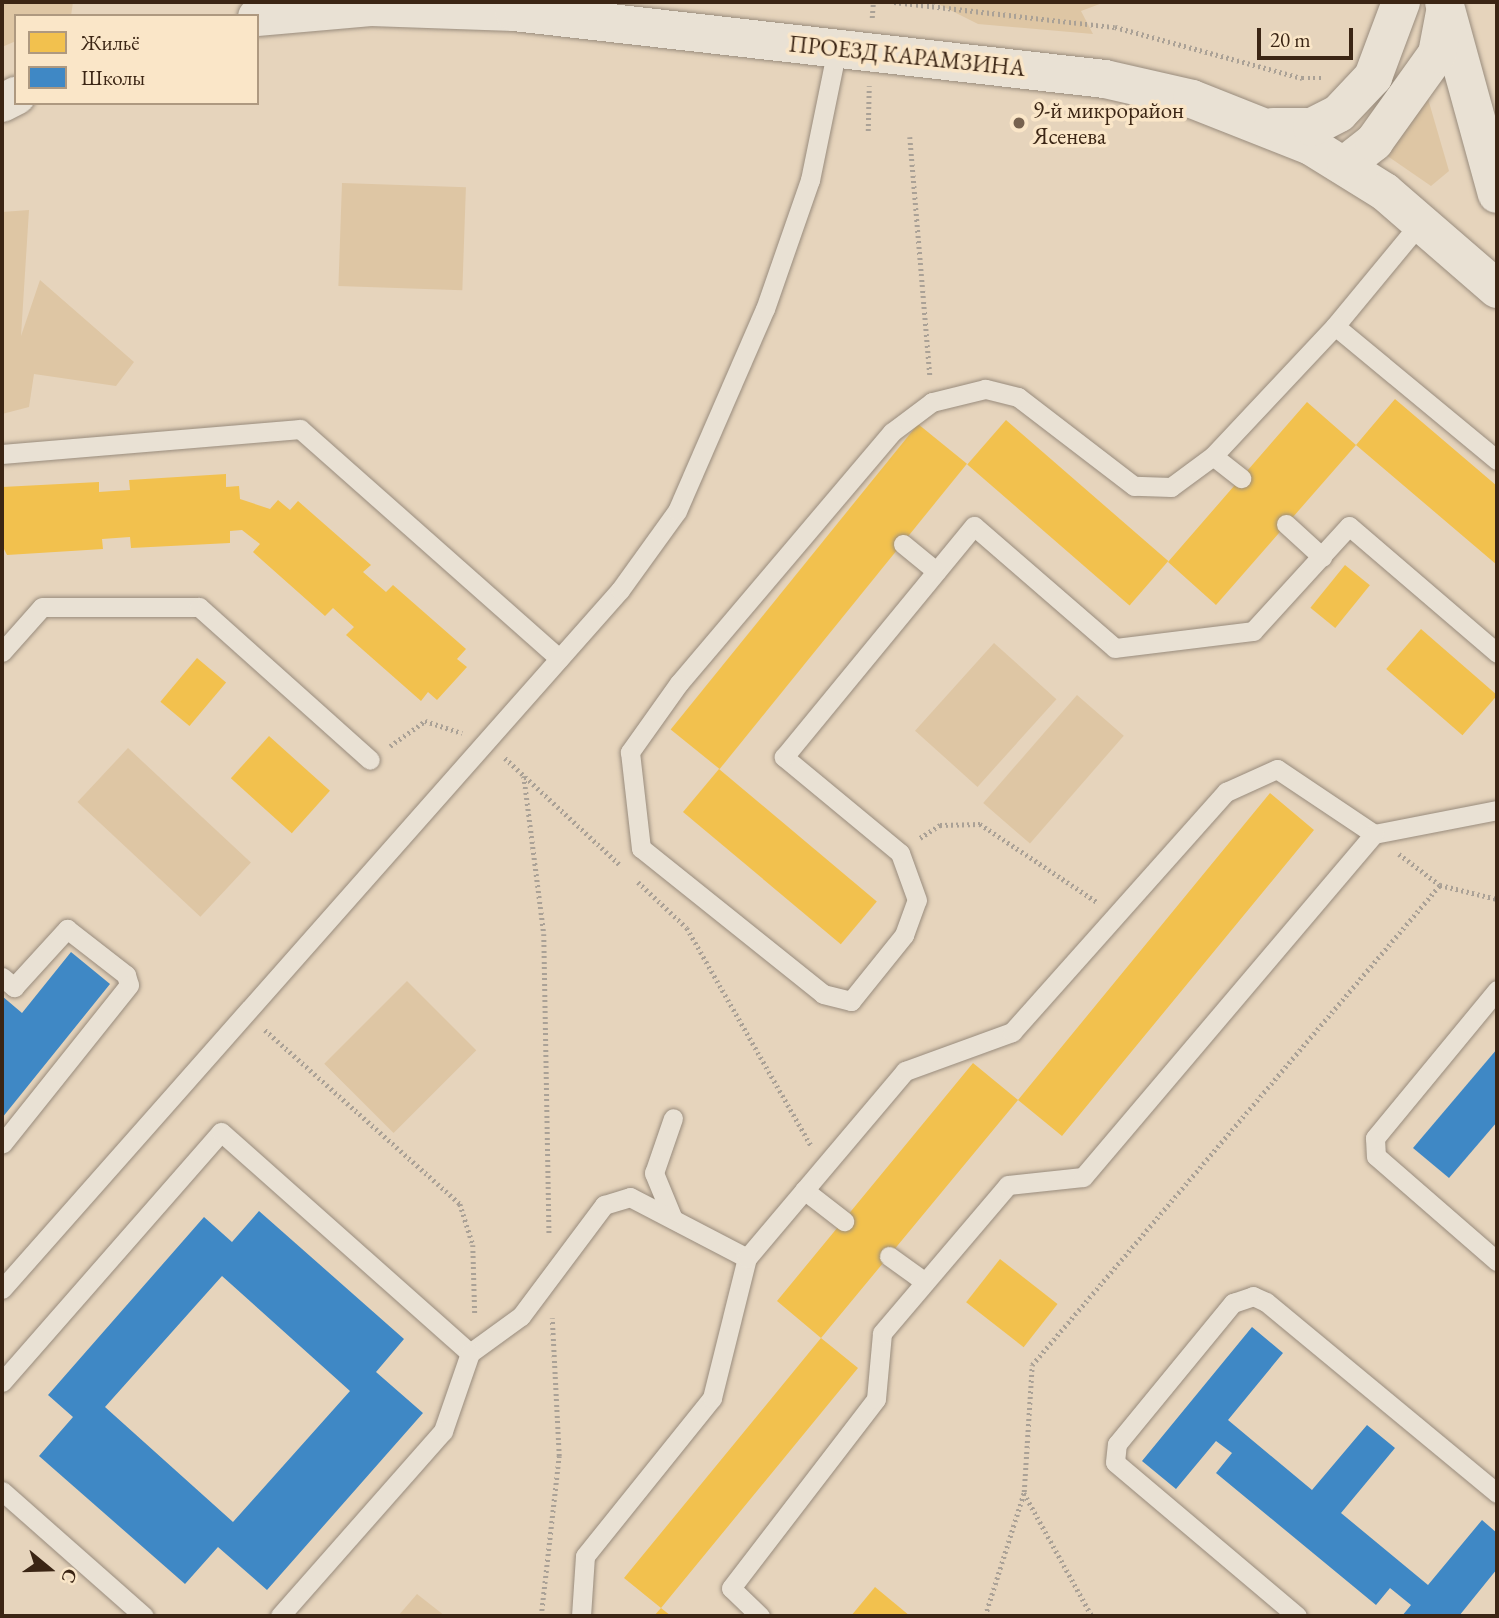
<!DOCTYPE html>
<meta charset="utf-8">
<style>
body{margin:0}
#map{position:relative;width:1499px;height:1618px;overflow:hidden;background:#e6d4bc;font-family:"EB Garamond",serif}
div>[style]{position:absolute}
.green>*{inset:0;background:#dec6a4;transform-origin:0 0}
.homes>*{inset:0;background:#f2c14e;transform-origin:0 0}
.schools>*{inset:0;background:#3f88c5}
.path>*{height:4.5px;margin-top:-2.25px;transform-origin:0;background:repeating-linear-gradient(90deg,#aaa196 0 2px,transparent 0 5.5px)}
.roads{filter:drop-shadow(0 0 2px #998c7d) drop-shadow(0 0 2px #998c7d)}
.lane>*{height:19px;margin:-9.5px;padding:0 9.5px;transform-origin:9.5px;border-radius:9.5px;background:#e9e1d4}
.secondary>*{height:38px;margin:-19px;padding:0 19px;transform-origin:19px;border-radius:19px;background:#e9e1d4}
.dots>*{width:19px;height:19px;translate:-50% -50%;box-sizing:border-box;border:4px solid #fae6c8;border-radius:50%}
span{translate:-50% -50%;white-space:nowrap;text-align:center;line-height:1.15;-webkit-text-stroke:7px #fae6c8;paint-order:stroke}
.street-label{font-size:23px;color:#3b2514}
.poi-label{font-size:23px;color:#3b2514}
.left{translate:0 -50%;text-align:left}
.frame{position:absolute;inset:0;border:4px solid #3b2514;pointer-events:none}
.legend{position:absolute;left:14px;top:14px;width:245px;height:91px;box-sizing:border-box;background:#fae6c8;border:2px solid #ae9980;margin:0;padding:9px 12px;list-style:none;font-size:21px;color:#3b2514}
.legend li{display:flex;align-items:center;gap:14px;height:35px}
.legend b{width:35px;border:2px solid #ae9980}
.north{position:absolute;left:14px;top:1534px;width:70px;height:70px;-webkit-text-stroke:5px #fae6c8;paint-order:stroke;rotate:109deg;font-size:19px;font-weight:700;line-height:28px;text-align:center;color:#3b2514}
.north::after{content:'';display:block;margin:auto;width:24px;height:32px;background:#3b2514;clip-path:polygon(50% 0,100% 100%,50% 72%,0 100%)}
.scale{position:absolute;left:1257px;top:28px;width:96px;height:32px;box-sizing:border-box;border:4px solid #3b2514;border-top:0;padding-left:9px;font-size:21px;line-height:24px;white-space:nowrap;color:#3b2514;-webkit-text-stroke:5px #fae6c8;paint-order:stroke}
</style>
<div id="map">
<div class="green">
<i style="clip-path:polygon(2px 2px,73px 2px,71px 16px,16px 16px,16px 41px,2px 47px)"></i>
<i style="clip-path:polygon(934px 2px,1105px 2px,1081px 11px,1093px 34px,978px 24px)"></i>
<i style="clip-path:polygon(1424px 85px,1449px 171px,1431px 186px,1386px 155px)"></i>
<i style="left:342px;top:183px;width:124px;height:103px;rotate:2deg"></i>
<i style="clip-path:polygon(29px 210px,21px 336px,40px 280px,134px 362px,116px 386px,34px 374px,29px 407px,2px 414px,2px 212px)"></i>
<i style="left:994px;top:643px;width:84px;height:118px;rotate:42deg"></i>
<i style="left:1077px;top:695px;width:62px;height:143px;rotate:41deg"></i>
<i style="left:128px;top:748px;width:168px;height:74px;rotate:43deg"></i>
<i style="left:407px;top:981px;width:98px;height:117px;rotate:45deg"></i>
<i style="clip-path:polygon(417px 1594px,445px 1616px,398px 1616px)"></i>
</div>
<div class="homes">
<i style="clip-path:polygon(1395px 399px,1497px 486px,1497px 565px,1356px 445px,1216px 605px,1168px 562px,1307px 402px,1356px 445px)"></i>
<i style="left:1006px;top:420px;width:215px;height:59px;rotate:41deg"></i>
<i style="left:918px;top:424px;width:63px;height:393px;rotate:39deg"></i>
<i style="clip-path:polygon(226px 474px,226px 487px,239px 486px,240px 499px,270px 509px,278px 500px,290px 510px,298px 501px,371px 565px,363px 572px,386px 592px,393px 585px,466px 649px,457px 659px,467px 667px,437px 700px,428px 692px,421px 701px,346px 635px,354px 627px,333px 608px,325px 616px,253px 552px,260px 544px,242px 530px,230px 531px,230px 543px,131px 548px,130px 537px,102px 539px,103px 549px,7px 555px,2px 545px,2px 487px,99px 482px,99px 492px,130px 490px,129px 480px)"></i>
<i style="left:1345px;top:565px;width:32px;height:55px;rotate:39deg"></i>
<i style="left:1421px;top:629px;width:101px;height:53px;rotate:41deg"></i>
<i style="left:197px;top:658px;width:38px;height:57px;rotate:40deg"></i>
<i style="left:269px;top:736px;width:82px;height:57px;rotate:42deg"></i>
<i style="left:719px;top:769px;width:206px;height:56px;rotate:40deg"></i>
<i style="clip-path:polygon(1270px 793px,1314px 830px,1062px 1136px,1018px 1100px,821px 1338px,777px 1301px,973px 1063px,1018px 1100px)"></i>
<i style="left:1000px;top:1259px;width:73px;height:55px;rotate:38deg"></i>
<i style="clip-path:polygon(821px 1338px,858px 1368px,661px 1608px,671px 1616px,654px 1616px,661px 1608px,624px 1578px)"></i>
<i style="clip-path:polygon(875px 1587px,910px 1616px,851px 1616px)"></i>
</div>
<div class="schools">
<i style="clip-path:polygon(71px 952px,110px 984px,2px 1118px,2px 996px,22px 1013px)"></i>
<i style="clip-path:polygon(1497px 1049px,1497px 1122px,1449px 1178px,1413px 1148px)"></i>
<i style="clip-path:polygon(evenodd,259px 1211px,404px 1339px,376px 1372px,423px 1413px,267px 1590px,218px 1547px,185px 1584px,39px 1456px,73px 1417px,48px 1395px,204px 1217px,232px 1242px,259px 1211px,222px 1276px,350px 1391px,233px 1522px,105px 1407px,222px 1276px)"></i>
<i style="clip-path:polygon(1252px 1327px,1283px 1353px,1228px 1420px,1312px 1490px,1367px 1425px,1395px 1448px,1341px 1513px,1428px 1585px,1482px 1520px,1497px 1533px,1497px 1569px,1459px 1616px,1402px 1616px,1411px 1605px,1390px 1588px,1376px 1605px,1216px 1473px,1232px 1453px,1216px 1441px,1176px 1489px,1142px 1461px)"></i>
</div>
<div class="path">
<i style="left:894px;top:2px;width:222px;rotate:6.5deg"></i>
<i style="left:1115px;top:27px;width:194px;rotate:15.3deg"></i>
<i style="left:1302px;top:78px;width:21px"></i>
<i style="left:872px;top:18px;width:16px;rotate:-86deg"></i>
<i style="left:868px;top:131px;width:45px;rotate:-88.7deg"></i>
<i style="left:910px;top:137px;width:241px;rotate:85.2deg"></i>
<i style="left:390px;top:746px;width:43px;rotate:-35.5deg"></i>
<i style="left:425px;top:721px;width:39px;rotate:18deg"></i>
<i style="left:505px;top:758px;width:156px;rotate:42.9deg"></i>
<i style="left:524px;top:776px;width:159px;rotate:82.8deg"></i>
<i style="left:544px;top:934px;width:301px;rotate:89deg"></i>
<i style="left:920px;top:838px;width:24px;rotate:-33deg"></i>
<i style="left:940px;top:825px;width:40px;rotate:-1.4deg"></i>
<i style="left:980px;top:824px;width:141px;rotate:33.7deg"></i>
<i style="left:1399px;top:854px;width:51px;rotate:37.1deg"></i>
<i style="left:638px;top:882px;width:67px;rotate:43.2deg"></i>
<i style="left:687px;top:928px;width:250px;rotate:60.3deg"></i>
<i style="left:265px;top:1030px;width:261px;rotate:41.7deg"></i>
<i style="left:460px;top:1204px;width:43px;rotate:72.4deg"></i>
<i style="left:473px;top:1245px;width:71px;rotate:88.4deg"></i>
<i style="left:1024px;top:1493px;width:141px;rotate:61.1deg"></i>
<i style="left:541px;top:1616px;width:161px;rotate:-83.6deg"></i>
<i style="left:559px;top:1456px;width:138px;rotate:-92.9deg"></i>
<i style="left:985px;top:1616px;width:130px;rotate:-72.5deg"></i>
<i style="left:1024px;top:1492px;width:127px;rotate:-86.4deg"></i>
<i style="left:1032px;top:1365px;width:630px;rotate:-49.64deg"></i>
<i style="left:1440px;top:885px;width:59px;rotate:13.8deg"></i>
</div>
<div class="roads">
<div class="lane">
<i style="left:1421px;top:222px;width:135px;rotate:129.6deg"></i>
<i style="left:1335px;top:326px;width:178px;rotate:133.2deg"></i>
<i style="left:1213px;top:456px;width:52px;rotate:143.6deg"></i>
<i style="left:1171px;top:487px;width:37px;rotate:-178deg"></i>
<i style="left:1134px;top:486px;width:146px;rotate:-142.5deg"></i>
<i style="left:1018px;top:397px;width:34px;rotate:-166deg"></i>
<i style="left:985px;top:389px;width:55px;rotate:166.2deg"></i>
<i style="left:932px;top:402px;width:50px;rotate:143.1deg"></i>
<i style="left:892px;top:432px;width:329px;rotate:130.3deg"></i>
<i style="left:679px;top:683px;width:85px;rotate:125.4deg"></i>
<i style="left:630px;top:752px;width:97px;rotate:83.5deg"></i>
<i style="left:641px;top:848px;width:233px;rotate:38.7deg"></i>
<i style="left:823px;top:994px;width:29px;rotate:14deg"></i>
<i style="left:851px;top:1001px;width:85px;rotate:-51.2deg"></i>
<i style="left:904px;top:935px;width:37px;rotate:-70deg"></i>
<i style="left:917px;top:900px;width:50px;rotate:-109.9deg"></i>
<i style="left:900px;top:853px;width:151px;rotate:-140.4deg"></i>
<i style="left:784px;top:757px;width:299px;rotate:-50.6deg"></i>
<i style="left:974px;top:526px;width:186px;rotate:40.9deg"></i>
<i style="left:1115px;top:648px;width:139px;rotate:-7deg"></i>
<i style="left:1253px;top:631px;width:142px;rotate:-47.6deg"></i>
<i style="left:1349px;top:526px;width:195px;rotate:40.6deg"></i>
<i style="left:1335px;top:326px;width:210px;rotate:39.6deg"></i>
<i style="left:2px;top:454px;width:299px;rotate:-4.8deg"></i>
<i style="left:300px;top:429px;width:346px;rotate:41.5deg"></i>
<i style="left:1213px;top:456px;width:36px;rotate:38deg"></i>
<i style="left:1286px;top:524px;width:49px;rotate:42.5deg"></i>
<i style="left:903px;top:544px;width:43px;rotate:39.3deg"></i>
<i style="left:2px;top:652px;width:60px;rotate:-48.4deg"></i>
<i style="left:42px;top:607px;width:157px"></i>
<i style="left:199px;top:607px;width:229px;rotate:41.8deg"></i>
<i style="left:2px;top:977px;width:16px;rotate:40deg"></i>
<i style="left:14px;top:987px;width:79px;rotate:-47.6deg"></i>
<i style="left:67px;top:929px;width:75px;rotate:37.9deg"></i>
<i style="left:126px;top:975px;width:10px;rotate:73deg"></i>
<i style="left:129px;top:985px;width:203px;rotate:128.6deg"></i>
<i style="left:1497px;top:990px;width:192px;rotate:129.5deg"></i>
<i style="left:1375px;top:1138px;width:18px;rotate:87deg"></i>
<i style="left:1376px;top:1156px;width:160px;rotate:41deg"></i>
<i style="left:804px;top:1190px;width:51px;rotate:37.8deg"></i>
<i style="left:673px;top:1219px;width:50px;rotate:-112.4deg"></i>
<i style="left:654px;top:1173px;width:58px;rotate:-70.9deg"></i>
<i style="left:889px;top:1256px;width:44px;rotate:35.8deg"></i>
<i style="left:2px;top:1289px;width:933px;rotate:-48.52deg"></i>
<i style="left:620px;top:590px;width:97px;rotate:-54.2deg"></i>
<i style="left:677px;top:511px;width:220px;rotate:-66.5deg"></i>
<i style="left:765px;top:309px;width:137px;rotate:-70.8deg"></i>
<i style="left:810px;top:180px;width:135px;rotate:-78.4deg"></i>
<i style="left:470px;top:1353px;width:63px;rotate:-36deg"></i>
<i style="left:521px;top:1316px;width:139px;rotate:-53.2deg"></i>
<i style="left:604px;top:1205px;width:27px;rotate:-17deg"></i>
<i style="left:630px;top:1197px;width:132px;rotate:27.5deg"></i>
<i style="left:2px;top:1382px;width:332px;rotate:-48.8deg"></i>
<i style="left:221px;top:1132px;width:333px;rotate:41.6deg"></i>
<i style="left:470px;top:1353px;width:83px;rotate:109.1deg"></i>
<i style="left:443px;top:1431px;width:247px;rotate:131.4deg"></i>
<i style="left:2px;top:1491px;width:189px;rotate:41.4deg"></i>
<i style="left:581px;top:1616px;width:60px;rotate:-86.2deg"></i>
<i style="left:585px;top:1556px;width:203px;rotate:-51.2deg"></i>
<i style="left:712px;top:1398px;width:144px;rotate:-76deg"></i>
<i style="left:747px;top:1258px;width:245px;rotate:-49.8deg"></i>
<i style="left:905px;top:1071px;width:114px;rotate:-20deg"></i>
<i style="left:1012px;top:1032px;width:322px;rotate:-48.3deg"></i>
<i style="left:1226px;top:792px;width:56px;rotate:-24.3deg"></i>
<i style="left:1277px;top:769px;width:117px;rotate:33.8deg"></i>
<i style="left:1374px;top:834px;width:125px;rotate:-11deg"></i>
<i style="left:760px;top:1616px;width:40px;rotate:-136deg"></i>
<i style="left:731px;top:1588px;width:238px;rotate:-52.5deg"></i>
<i style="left:876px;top:1399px;width:66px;rotate:-84.8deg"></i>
<i style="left:882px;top:1333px;width:194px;rotate:-49.6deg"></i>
<i style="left:1008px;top:1185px;width:75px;rotate:-6.1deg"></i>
<i style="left:1083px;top:1177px;width:450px;rotate:-49.7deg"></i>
<i style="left:1297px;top:1616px;width:238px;rotate:-139.8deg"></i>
<i style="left:1115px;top:1462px;width:18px;rotate:-84deg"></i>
<i style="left:1117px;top:1444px;width:183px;rotate:-50.6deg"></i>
<i style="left:1233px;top:1303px;width:21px;rotate:-19deg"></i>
<i style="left:1253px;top:1296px;width:14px;rotate:25deg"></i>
<i style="left:1266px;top:1302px;width:300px;rotate:39.6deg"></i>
</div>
<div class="secondary">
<i style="left:1444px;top:2px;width:199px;rotate:74.6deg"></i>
<i style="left:257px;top:17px;width:114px;rotate:-5deg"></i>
<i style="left:371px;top:7px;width:143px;rotate:2deg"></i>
<i style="left:514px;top:12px;width:595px;rotate:6.47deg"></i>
<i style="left:1105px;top:79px;width:89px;rotate:12.9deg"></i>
<i style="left:1192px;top:99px;width:128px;rotate:21.6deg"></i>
<i style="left:1311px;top:146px;width:87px;rotate:31.9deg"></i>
<i style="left:1385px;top:192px;width:148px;rotate:40.9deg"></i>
<i style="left:2px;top:103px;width:16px;rotate:-27deg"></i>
<i style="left:1273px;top:127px;width:39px"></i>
<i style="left:1312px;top:127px;width:30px;rotate:-27deg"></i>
<i style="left:1339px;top:113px;width:50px;rotate:-46.6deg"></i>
<i style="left:1373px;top:77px;width:80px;rotate:-69.5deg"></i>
<i style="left:1346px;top:164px;width:36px;rotate:-38deg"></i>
<i style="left:1374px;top:142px;width:108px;rotate:-54.4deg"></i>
<i style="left:1437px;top:54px;width:43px;rotate:-79.2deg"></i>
</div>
</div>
<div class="dots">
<i style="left:1019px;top:123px;background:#77624f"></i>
</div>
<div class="street-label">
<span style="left:907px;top:56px;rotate:6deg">ПРОЕЗД КАРАМЗИНА</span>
</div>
<div class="poi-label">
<span class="left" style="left:1033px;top:123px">9-й микрорайон<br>Ясенева</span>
</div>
<div class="frame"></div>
<ul class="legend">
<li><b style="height:19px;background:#f2c14e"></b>Жильё</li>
<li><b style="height:19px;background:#3f88c5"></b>Школы</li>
</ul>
<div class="north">С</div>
<div class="scale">20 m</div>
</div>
